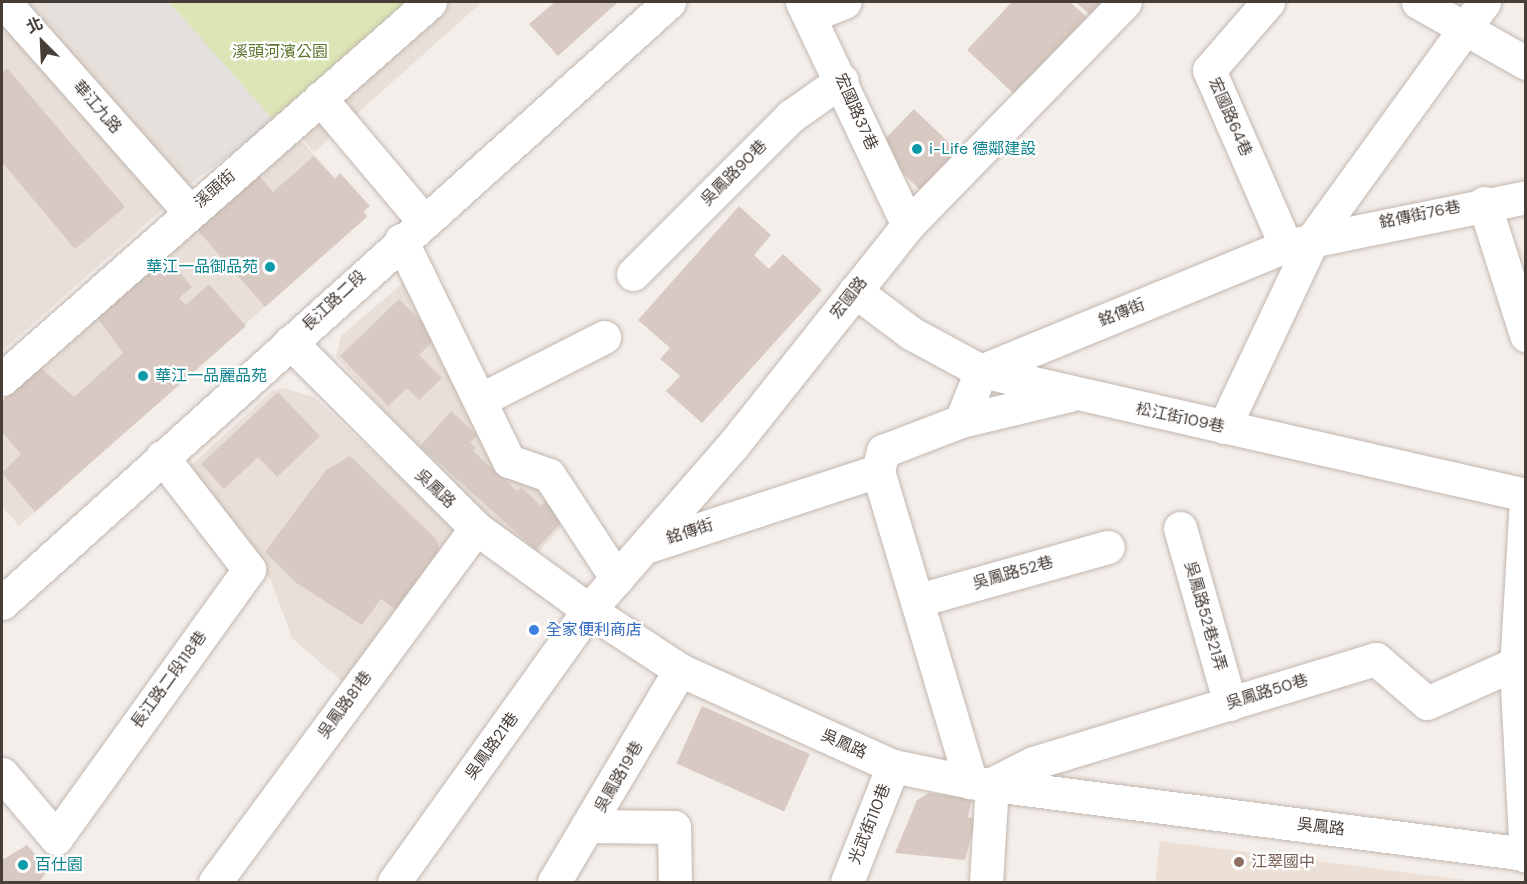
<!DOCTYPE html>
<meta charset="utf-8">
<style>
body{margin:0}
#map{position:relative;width:1527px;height:884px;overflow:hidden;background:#f4eeea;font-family:"DM Sans","Noto Sans TC",sans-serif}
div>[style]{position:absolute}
.residential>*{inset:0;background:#e7dfd8}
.education>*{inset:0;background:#ecdfd5}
.green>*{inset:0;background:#dce5b5}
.parking>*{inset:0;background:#e3e0de}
.building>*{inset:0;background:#d8cac3;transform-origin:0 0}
.roads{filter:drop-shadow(0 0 2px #c2b7b0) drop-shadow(0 0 2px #c2b7b0)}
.minor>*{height:33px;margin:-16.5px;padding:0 16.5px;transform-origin:16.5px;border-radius:16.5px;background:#fff}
.dots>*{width:16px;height:16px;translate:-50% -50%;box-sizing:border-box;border:3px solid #fff;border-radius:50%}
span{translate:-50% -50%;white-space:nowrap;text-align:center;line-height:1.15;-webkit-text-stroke:4.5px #fff;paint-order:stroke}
.park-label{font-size:16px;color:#5c762f}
.street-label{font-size:16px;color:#473e38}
.culture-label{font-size:16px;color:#0d838f}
.left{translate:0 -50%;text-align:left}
.right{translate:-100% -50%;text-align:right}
.shop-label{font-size:16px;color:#366cbe}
.education-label{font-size:16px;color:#785e54}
.frame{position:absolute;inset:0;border:3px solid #473e38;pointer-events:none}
.north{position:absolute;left:12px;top:12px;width:60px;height:60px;-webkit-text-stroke:4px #fff;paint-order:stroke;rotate:336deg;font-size:16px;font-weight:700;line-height:24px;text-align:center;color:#473e38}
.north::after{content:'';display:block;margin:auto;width:21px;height:27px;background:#473e38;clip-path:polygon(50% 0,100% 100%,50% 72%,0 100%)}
</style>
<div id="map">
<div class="residential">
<i style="clip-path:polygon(2px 2px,482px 2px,314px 152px,282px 117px,195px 180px,2px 351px)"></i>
<i style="clip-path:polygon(299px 138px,368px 215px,19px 526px,2px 506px,2px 404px)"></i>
<i style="clip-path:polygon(410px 277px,466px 388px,546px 482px,569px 518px,537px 554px,507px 534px,423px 455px,336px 357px,341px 336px)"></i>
<i style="clip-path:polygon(283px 388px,314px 397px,458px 532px,346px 685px,292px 638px,271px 580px,185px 471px,272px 391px)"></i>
</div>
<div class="education">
<i style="clip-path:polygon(1160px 841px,1480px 882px,1155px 882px)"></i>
</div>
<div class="green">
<i style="clip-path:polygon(169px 2px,412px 2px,275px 122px)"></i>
</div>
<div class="parking">
<i style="clip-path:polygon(51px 2px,169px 2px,275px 122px,195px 180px,43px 9px)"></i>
</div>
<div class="building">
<i style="clip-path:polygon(555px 2px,618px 2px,558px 56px,529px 24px)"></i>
<i style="clip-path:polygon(1012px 2px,1070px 2px,1088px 18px,1015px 95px,967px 50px)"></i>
<i style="clip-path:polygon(1076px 2px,1104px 2px,1091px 16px)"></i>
<i style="clip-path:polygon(7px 68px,125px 207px,75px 249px,2px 162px,2px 73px)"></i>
<i style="left:914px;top:109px;width:60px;height:54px;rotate:44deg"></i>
<i style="clip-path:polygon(314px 156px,335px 179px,340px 173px,370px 206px,363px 212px,367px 217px,265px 307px,194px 226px,256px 172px,273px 192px)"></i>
<i style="clip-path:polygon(739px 206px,771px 235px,754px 255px,769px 269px,783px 254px,822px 290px,702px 423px,666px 391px,680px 376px,660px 359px,670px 348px,638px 320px)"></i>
<i style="clip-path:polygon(162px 252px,192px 287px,179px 298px,186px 305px,209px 284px,246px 326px,35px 512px,2px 473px,21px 454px,2px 432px,2px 401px,40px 367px,74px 397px,123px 353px,94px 313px)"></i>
<i style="clip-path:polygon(399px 299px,437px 337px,419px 355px,442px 378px,419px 400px,407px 388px,388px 406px,340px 356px)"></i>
<i style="clip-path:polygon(278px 392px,320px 436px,277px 477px,258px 457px,224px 489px,201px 464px)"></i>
<i style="clip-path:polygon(451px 411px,477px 435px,470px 443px,476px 447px,473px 451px,517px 491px,521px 487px,541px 506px,547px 499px,566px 517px,536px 550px,420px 446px)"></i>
<i style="clip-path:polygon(350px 456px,437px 540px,439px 549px,396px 610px,381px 599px,362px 625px,295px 582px,265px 552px,326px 470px)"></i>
<i style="left:702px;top:706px;width:118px;height:63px;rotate:24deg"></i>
<i style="clip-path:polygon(929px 793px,972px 798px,968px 817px,976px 819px,965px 860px,895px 853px,917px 800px)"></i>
<i style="clip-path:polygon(27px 845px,49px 869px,39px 882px,2px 882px,2px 860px)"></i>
</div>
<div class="roads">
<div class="minor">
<i style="left:4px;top:2px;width:281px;rotate:48.5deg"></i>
<i style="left:802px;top:2px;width:247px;rotate:64.6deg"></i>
<i style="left:1268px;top:2px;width:90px;rotate:130.9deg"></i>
<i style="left:1209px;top:70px;width:192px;rotate:66.4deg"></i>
<i style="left:1418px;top:2px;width:124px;rotate:29.5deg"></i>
<i style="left:812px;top:15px;width:35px;rotate:-22deg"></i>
<i style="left:320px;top:98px;width:158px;rotate:49.9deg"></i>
<i style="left:1484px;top:203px;width:139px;rotate:72.3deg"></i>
<i style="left:401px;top:240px;width:246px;rotate:64deg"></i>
<i style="left:509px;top:461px;width:42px;rotate:19.3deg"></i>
<i style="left:549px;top:475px;width:124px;rotate:56.8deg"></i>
<i style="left:633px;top:274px;width:223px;rotate:-45deg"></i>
<i style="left:791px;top:116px;width:62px;rotate:-35.2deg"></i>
<i style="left:855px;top:291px;width:70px;rotate:36.9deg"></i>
<i style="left:911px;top:333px;width:80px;rotate:28.5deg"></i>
<i style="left:981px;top:371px;width:559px;rotate:12.82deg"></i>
<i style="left:290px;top:342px;width:263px;rotate:45deg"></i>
<i style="left:476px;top:528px;width:140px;rotate:36deg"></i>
<i style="left:589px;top:610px;width:109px;rotate:33.4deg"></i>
<i style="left:680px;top:670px;width:234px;rotate:24.3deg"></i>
<i style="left:893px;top:766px;width:80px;rotate:11.6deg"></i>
<i style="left:971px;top:782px;width:559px;rotate:7.4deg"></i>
<i style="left:2px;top:379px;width:570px;rotate:-41.37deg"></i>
<i style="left:482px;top:399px;width:137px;rotate:-26.9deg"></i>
<i style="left:961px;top:421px;width:54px;rotate:-68.2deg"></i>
<i style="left:981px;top:371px;width:330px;rotate:-22.3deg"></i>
<i style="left:1286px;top:246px;width:245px;rotate:-11.5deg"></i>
<i style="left:1224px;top:427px;width:210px;rotate:-64.7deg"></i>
<i style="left:1314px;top:237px;width:290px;rotate:-54.1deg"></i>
<i style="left:878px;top:471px;width:325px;rotate:73.4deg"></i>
<i style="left:1526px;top:500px;width:167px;rotate:93.4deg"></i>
<i style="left:1516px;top:667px;width:189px;rotate:87deg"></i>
<i style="left:1180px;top:528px;width:183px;rotate:74.1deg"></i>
<i style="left:645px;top:547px;width:245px;rotate:-18.1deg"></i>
<i style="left:878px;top:471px;width:21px;rotate:-76deg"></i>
<i style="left:883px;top:451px;width:84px;rotate:-21deg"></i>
<i style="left:961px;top:421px;width:111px;rotate:-13.5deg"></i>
<i style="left:919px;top:600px;width:196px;rotate:-15.7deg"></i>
<i style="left:2px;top:603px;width:898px;rotate:-42.02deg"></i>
<i style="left:2px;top:774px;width:84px;rotate:49.8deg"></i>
<i style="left:56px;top:838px;width:331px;rotate:-54.3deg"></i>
<i style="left:249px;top:569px;width:142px;rotate:-127.8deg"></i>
<i style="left:591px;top:826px;width:83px;rotate:0.7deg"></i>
<i style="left:674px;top:827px;width:55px;rotate:89deg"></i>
<i style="left:215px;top:882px;width:440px;rotate:-53.6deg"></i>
<i style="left:394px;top:882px;width:335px;rotate:-54.4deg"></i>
<i style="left:589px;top:610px;width:219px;rotate:-48.9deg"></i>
<i style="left:733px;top:445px;width:281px;rotate:-51.5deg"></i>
<i style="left:908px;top:225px;width:311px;rotate:-45.8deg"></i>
<i style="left:554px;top:882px;width:247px;rotate:-59.3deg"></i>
<i style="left:847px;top:882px;width:125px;rotate:-68.4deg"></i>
<i style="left:986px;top:882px;width:98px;rotate:-86.5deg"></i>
<i style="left:992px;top:784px;width:46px;rotate:-27.1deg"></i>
<i style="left:1033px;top:763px;width:358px;rotate:-16.9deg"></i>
<i style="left:1376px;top:659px;width:67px;rotate:40.8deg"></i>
<i style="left:1427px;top:703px;width:108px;rotate:-24deg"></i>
</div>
</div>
<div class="dots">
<i style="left:917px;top:149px;background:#0f9aa8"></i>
<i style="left:270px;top:267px;background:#0f9aa8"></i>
<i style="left:143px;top:376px;background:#0f9aa8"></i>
<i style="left:534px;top:630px;background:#3f7fe0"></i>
<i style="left:1239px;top:862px;background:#8d6e63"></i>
<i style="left:23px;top:865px;background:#0f9aa8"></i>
</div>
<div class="park-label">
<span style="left:280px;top:52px">溪頭河濱公園</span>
</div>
<div class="street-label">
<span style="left:97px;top:107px;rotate:49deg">華江九路</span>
<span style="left:856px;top:112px;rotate:66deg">宏國路37巷</span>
<span style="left:1230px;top:117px;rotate:66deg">宏國路64巷</span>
<span style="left:734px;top:173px;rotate:-45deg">吳鳳路90巷</span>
<span style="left:215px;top:189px;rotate:-41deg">溪頭街</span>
<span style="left:1420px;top:215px;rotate:-12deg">銘傳街76巷</span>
<span style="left:849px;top:298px;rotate:-52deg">宏國路</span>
<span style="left:334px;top:301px;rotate:-43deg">長江路二段</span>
<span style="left:1122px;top:313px;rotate:-22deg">銘傳街</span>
<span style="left:1180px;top:418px;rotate:12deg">松江街109巷</span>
<span style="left:435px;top:489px;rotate:43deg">吳鳳路</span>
<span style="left:690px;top:532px;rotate:-18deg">銘傳街</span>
<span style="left:1013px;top:573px;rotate:-16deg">吳鳳路52巷</span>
<span style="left:1205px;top:616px;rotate:74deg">吳鳳路52巷21弄</span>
<span style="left:169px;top:680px;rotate:-54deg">長江路二段118巷</span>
<span style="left:1267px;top:692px;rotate:-17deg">吳鳳路50巷</span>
<span style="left:345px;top:705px;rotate:-54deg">吳鳳路81巷</span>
<span style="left:844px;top:744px;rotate:24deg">吳鳳路</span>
<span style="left:492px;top:746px;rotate:-54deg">吳鳳路21巷</span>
<span style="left:619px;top:777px;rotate:-60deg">吳鳳路19巷</span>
<span style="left:870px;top:824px;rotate:-68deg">光武街110巷</span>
<span style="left:1321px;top:827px;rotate:7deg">吳鳳路</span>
</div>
<div class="culture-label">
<span class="left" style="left:929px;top:149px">i-Life 德鄰建設</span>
<span class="right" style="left:258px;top:267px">華江一品御品苑</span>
<span class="left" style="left:155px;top:376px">華江一品麗品苑</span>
<span class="left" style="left:35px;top:865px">百仕園</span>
</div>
<div class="shop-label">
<span class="left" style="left:546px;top:630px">全家便利商店</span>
</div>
<div class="education-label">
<span class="left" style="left:1251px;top:862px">江翠國中</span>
</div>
<div class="frame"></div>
<div class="north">北</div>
</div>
